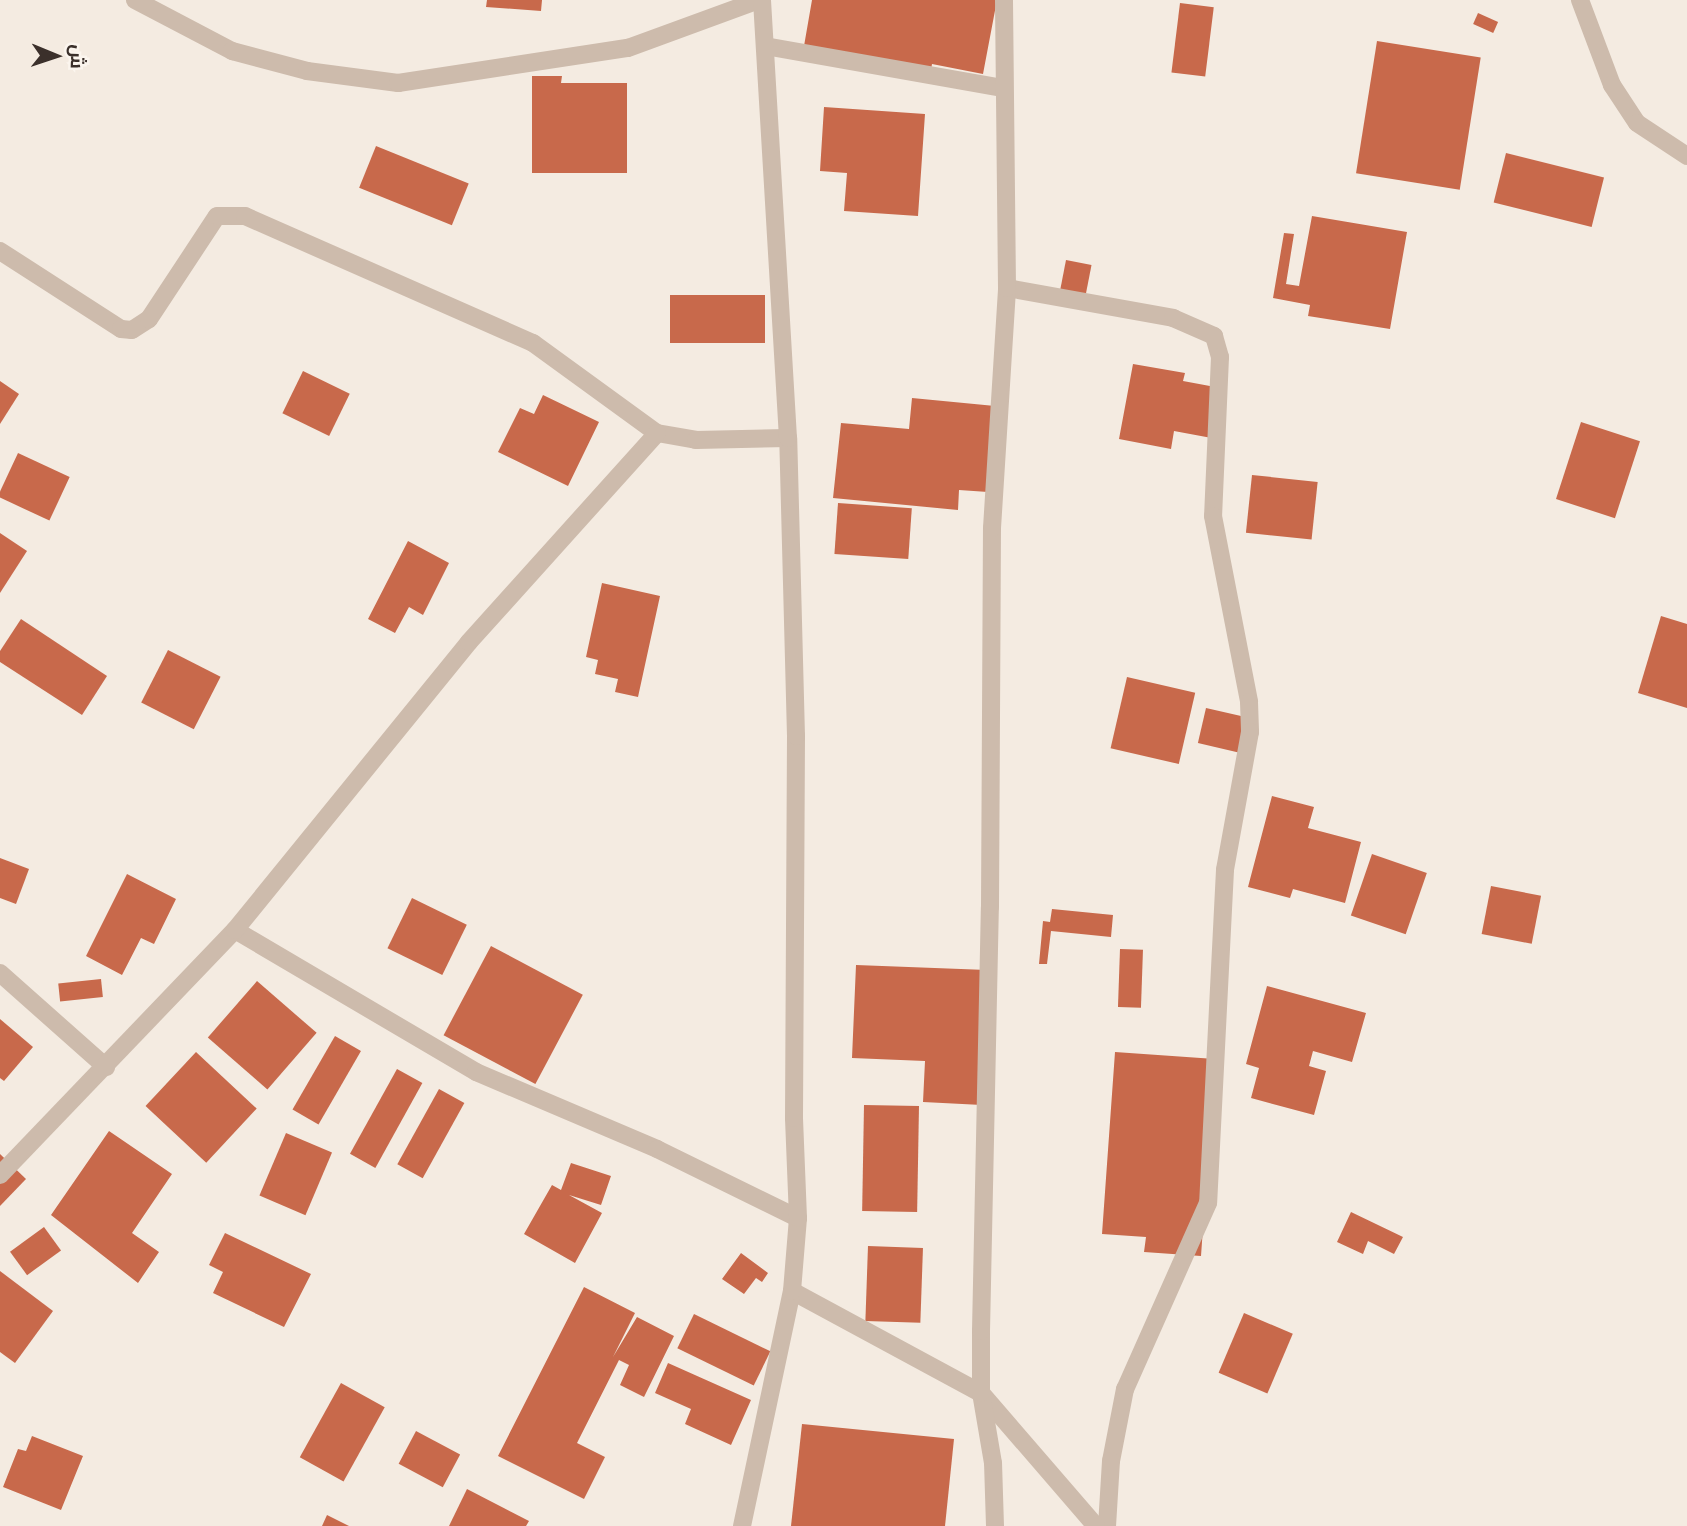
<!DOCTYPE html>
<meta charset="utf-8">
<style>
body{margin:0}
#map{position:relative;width:1687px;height:1526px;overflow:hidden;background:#f4ebe1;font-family:Signika,Cairo,sans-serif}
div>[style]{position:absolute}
.building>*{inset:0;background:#c8694b;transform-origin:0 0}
.minor>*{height:18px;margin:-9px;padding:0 9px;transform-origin:9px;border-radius:9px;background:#cdbbac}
span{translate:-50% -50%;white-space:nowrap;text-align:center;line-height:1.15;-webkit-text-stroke:7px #fbf5ee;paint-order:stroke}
.north{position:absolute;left:21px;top:21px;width:70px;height:70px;-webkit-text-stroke:5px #fbf5ee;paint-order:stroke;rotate:92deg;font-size:19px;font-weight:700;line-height:28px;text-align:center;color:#3b302b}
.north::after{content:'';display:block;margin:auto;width:24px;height:32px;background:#3b302b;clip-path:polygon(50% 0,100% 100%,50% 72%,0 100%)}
</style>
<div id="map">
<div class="building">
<i style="clip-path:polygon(487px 0,542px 0,541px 11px,486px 7px)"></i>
<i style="clip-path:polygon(812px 0,997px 0,983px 74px,932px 64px,931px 70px,804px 46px)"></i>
<i style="left:1180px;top:3px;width:34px;height:70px;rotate:7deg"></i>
<i style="left:1478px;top:13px;width:22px;height:12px;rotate:24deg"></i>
<i style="left:1377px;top:41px;width:105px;height:134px;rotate:9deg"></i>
<i style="clip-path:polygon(532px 76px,562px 76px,561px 83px,627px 83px,627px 173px,532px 173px)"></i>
<i style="clip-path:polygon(824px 107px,925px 114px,918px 216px,844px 211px,847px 173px,820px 171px)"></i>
<i style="left:376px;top:146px;width:100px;height:45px;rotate:22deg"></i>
<i style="left:1506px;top:153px;width:101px;height:51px;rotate:14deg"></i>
<i style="clip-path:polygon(1312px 216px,1407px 232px,1390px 329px,1308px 316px,1310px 305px,1273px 298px,1284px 233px,1294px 234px,1286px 284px,1299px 286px)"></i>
<i style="left:1066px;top:260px;width:26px;height:32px;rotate:11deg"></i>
<i style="left:670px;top:295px;width:95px;height:48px"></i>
<i style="clip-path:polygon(1133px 364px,1185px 373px,1183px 381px,1226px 389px,1217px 439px,1174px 431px,1171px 449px,1119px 439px)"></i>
<i style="left:303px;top:371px;width:52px;height:47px;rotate:26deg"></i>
<i style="clip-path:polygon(0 381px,19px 394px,0 424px)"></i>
<i style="clip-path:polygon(543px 395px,599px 422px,568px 486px,498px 452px,520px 408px,534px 414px)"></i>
<i style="clip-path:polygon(912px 398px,995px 406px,988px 492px,959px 490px,958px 510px,833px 498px,841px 423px,909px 429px)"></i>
<i style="left:1581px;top:422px;width:62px;height:81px;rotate:18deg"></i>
<i style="left:18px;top:453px;width:57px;height:48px;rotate:25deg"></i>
<i style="left:1252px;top:475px;width:66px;height:58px;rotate:6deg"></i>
<i style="left:838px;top:503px;width:74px;height:51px;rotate:4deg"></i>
<i style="clip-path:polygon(0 533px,27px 551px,0 593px)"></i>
<i style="clip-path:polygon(408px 541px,449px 563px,423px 615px,409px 607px,395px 633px,368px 619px)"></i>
<i style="clip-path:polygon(602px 583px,660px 596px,638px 697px,615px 692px,618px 679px,595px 674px,598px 660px,586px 657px)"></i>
<i style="clip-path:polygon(1661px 616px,1687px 624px,1687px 708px,1638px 693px)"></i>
<i style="clip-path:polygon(21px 619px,107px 676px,82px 715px,0 662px,0 651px)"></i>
<i style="left:168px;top:650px;width:59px;height:59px;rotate:27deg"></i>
<i style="left:1127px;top:677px;width:70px;height:73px;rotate:13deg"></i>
<i style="left:1206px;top:708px;width:46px;height:36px;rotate:13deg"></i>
<i style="clip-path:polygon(1272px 796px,1314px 807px,1308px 828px,1361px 842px,1345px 903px,1293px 889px,1290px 898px,1248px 887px)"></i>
<i style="left:1372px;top:854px;width:58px;height:65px;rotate:19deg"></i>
<i style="clip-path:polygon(0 858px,29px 869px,16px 904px,0 898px)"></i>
<i style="clip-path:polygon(127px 874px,176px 899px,154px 944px,141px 938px,122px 975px,86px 956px)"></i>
<i style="left:1491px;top:886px;width:51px;height:49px;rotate:11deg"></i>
<i style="left:412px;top:898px;width:61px;height:56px;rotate:26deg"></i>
<i style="clip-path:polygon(1052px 909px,1113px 915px,1111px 937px,1051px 931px,1047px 964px,1039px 964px,1043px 921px,1050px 922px)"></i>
<i style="left:491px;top:946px;width:104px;height:101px;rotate:28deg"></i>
<i style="left:1120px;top:949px;width:23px;height:58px;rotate:2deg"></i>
<i style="clip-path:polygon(856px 965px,987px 970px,982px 1105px,923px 1102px,925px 1061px,852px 1058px)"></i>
<i style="left:101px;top:979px;width:18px;height:43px;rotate:84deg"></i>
<i style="left:257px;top:981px;width:79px;height:75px;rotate:41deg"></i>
<i style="clip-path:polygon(1267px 986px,1366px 1013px,1352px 1062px,1313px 1051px,1309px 1066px,1326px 1071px,1314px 1115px,1251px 1098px,1259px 1068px,1246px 1064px)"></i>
<i style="clip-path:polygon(0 1019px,33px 1047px,4px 1081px,0 1078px)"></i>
<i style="left:335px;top:1036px;width:30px;height:85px;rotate:30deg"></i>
<i style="left:196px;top:1052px;width:83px;height:74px;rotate:43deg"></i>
<i style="clip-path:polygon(1115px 1052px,1215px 1059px,1201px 1256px,1144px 1252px,1146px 1237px,1102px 1234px)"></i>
<i style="left:397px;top:1069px;width:29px;height:97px;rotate:29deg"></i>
<i style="left:439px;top:1089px;width:29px;height:86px;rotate:29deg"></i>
<i style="left:864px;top:1105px;width:55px;height:106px;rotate:1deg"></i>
<i style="clip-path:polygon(109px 1131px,172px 1174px,132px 1233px,159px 1252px,138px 1283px,51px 1215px)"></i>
<i style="left:286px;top:1133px;width:50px;height:68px;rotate:23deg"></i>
<i style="clip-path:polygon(0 1154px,26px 1179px,0 1206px)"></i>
<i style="clip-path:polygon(571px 1163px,611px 1176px,601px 1205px,569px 1195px,602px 1213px,575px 1263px,524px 1234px,552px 1185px,561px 1190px)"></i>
<i style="clip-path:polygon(1351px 1212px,1403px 1237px,1394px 1254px,1368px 1241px,1363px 1254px,1337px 1242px)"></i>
<i style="left:44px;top:1227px;width:29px;height:42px;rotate:54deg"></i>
<i style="clip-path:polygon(225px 1233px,311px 1274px,284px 1327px,213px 1293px,223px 1272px,209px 1265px)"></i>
<i style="left:868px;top:1246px;width:55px;height:75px;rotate:2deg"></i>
<i style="clip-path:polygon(741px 1253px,768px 1273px,762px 1282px,756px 1278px,744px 1294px,722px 1279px)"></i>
<i style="clip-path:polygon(0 1271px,53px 1311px,15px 1363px,0 1352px)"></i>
<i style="clip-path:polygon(584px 1287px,635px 1313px,613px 1357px,637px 1317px,674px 1336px,644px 1397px,620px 1385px,629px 1365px,619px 1360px,577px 1443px,605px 1457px,584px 1499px,498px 1456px)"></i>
<i style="left:1244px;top:1313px;width:53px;height:65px;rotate:23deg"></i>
<i style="left:694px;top:1314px;width:85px;height:38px;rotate:26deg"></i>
<i style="clip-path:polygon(668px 1363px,751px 1400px,731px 1445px,685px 1424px,691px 1409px,655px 1393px)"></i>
<i style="left:341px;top:1383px;width:50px;height:85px;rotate:29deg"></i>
<i style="clip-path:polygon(802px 1424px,954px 1439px,945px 1526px,791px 1526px)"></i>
<i style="left:416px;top:1431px;width:50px;height:37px;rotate:28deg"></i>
<i style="clip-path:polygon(32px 1436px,83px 1456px,61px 1510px,3px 1487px,18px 1449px,26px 1451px)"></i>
<i style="clip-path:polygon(467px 1489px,529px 1521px,526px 1526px,449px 1526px)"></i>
<i style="clip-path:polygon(327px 1515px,349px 1526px,322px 1526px)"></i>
</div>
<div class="minor">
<i style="left:135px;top:0;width:110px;rotate:27.7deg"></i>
<i style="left:232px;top:51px;width:78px;rotate:14.9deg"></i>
<i style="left:307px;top:71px;width:92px;rotate:7.5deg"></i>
<i style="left:398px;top:83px;width:233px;rotate:-8.7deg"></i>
<i style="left:628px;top:48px;width:140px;rotate:-20.1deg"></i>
<i style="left:1580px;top:0;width:91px;rotate:69.4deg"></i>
<i style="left:1612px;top:85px;width:45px;rotate:56.7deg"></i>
<i style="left:1637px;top:123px;width:60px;rotate:33.4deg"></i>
<i style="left:765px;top:46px;width:242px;rotate:10deg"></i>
<i style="left:0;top:251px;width:144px;rotate:32.8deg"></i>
<i style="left:121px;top:329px;width:11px;rotate:5deg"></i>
<i style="left:132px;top:330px;width:20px;rotate:-33deg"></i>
<i style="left:149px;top:319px;width:123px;rotate:-56.6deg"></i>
<i style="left:217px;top:216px;width:28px"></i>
<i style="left:245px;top:216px;width:315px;rotate:23.8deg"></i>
<i style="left:533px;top:343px;width:153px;rotate:36deg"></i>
<i style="left:657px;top:433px;width:40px;rotate:10deg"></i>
<i style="left:696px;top:440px;width:92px;rotate:-1.2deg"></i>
<i style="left:1007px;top:288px;width:169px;rotate:10.2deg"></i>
<i style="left:1173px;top:318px;width:45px;rotate:23.7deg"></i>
<i style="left:1214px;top:336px;width:22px;rotate:74deg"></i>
<i style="left:1220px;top:357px;width:159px;rotate:92.5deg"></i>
<i style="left:1213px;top:516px;width:189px;rotate:79deg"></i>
<i style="left:1249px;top:702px;width:30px;rotate:88deg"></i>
<i style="left:1250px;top:732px;width:140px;rotate:100.3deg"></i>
<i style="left:1225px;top:870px;width:333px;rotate:92.9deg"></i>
<i style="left:1208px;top:1203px;width:204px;rotate:114deg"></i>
<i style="left:1125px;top:1389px;width:73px;rotate:101deg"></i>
<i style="left:1111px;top:1461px;width:65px;rotate:93.5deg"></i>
<i style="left:235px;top:930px;width:280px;rotate:30.5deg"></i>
<i style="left:476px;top:1072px;width:197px;rotate:23deg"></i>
<i style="left:657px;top:1149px;width:157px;rotate:26.1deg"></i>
<i style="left:0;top:973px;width:142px;rotate:41.6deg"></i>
<i style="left:0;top:1175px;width:339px;rotate:-46.2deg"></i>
<i style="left:235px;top:930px;width:371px;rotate:-50.9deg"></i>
<i style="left:469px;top:642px;width:281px;rotate:-48deg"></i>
<i style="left:792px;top:1291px;width:215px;rotate:28.4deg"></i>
<i style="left:981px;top:1393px;width:176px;rotate:49.2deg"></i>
<i style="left:742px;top:1526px;width:240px;rotate:-78deg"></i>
<i style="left:792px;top:1291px;width:73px;rotate:-85.3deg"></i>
<i style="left:798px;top:1218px;width:100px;rotate:-92.3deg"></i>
<i style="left:794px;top:1118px;width:382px;rotate:-89.7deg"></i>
<i style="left:796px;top:736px;width:298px;rotate:-91.5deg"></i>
<i style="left:788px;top:438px;width:439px;rotate:-93.4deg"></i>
<i style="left:995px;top:1526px;width:63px;rotate:-91.8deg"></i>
<i style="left:993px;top:1463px;width:71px;rotate:-99.7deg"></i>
<i style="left:981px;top:1393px;width:62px;rotate:-90deg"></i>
<i style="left:981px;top:1331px;width:424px;rotate:-88.8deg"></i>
<i style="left:990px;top:907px;width:379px;rotate:-89.7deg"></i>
<i style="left:992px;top:528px;width:240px;rotate:-86.4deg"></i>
<i style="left:1007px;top:288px;width:288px;rotate:-90.6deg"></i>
</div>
<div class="north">ش</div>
</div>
